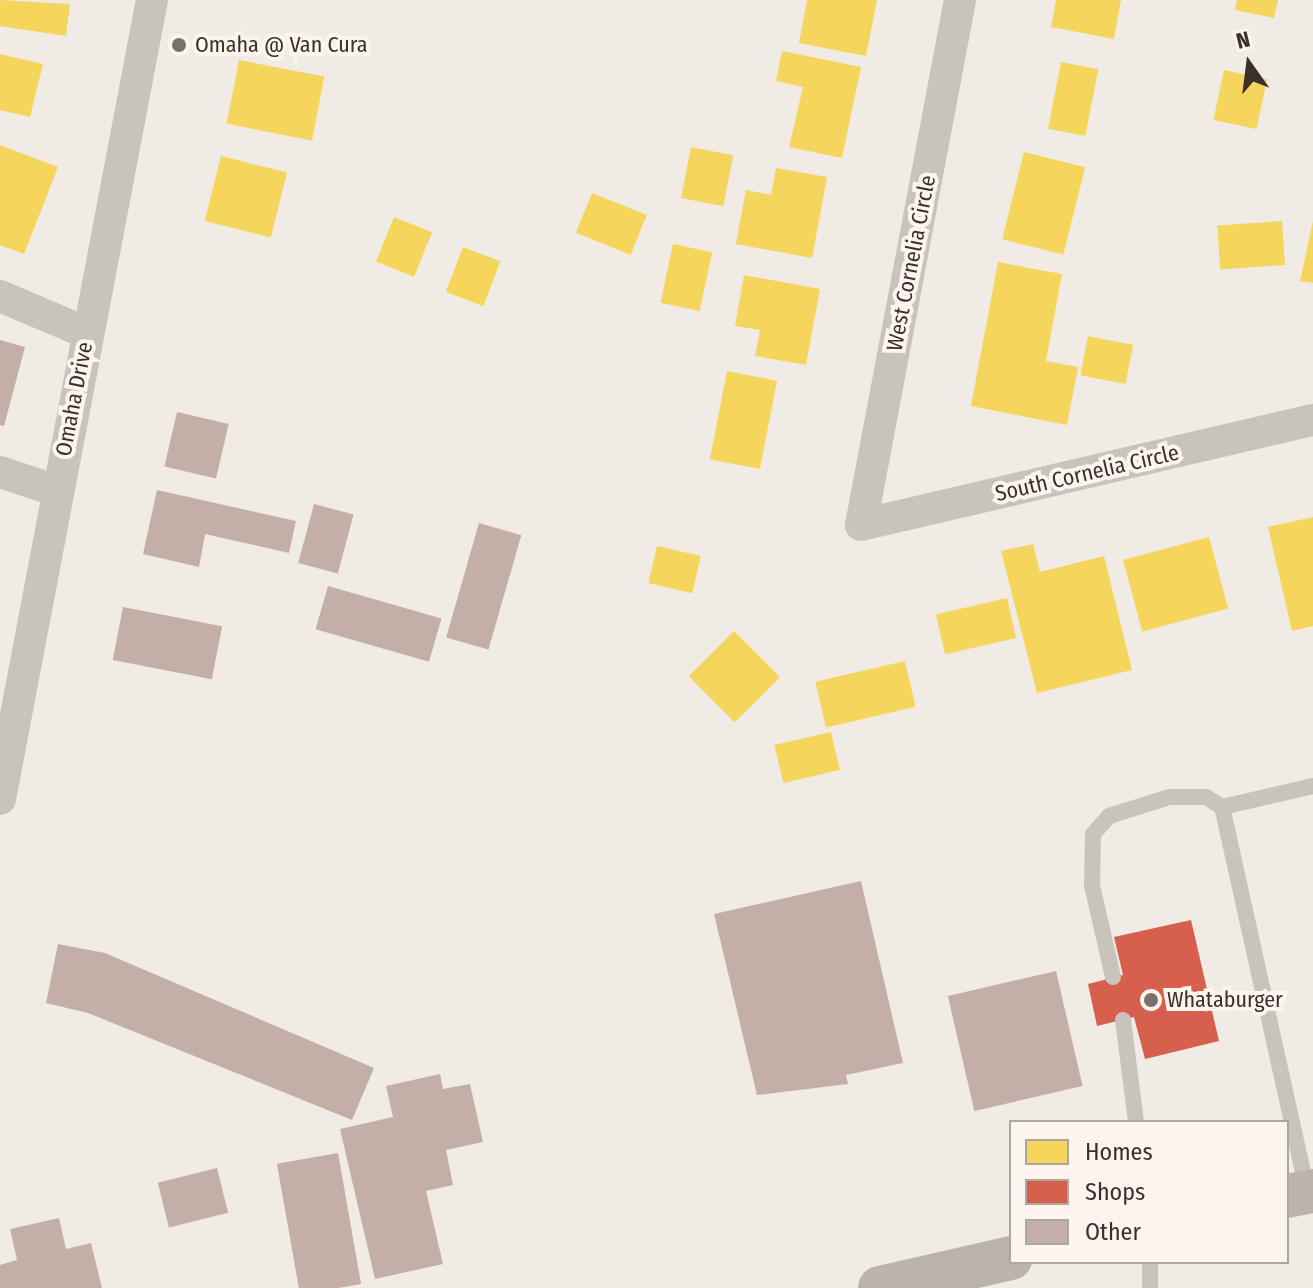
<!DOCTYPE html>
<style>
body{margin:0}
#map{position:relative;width:1313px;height:1288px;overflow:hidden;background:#f0ebe5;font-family:"Fira Sans Condensed",sans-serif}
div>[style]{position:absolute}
.homes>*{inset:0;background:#f6d55c;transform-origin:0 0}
.shops>*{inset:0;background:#d6604d}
.building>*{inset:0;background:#c3afa7;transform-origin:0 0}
.service>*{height:16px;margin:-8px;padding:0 8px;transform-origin:8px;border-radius:8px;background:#c9c3be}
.minor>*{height:32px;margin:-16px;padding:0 16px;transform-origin:16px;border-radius:16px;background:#c9c3be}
.secondary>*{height:44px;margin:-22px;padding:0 22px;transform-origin:22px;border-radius:22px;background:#bab3ae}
.dots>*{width:22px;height:22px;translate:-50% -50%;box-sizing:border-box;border:4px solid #fbf5ee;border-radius:50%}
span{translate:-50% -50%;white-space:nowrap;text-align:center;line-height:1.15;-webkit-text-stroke:8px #fbf5ee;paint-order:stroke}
.poi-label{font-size:22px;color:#3b302b}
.left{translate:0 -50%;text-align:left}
.street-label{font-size:22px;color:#3b302b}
.legend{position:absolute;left:1009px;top:1120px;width:280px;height:144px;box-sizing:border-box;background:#fbf5ee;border:2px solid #aea6a0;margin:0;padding:10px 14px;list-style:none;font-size:24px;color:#3b302b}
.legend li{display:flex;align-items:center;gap:16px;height:40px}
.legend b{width:40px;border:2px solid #aea6a0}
.north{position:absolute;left:1209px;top:24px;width:80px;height:80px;-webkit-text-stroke:6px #fbf5ee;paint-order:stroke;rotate:346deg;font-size:22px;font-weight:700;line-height:32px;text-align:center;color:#3b302b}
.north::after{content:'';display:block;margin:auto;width:28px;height:36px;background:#3b302b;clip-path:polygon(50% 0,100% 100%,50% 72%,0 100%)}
</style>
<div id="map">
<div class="homes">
<i style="clip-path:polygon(0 0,70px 4px,66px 36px,0 26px)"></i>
<i style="clip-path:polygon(807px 0,877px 0,866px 56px,799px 43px)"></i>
<i style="clip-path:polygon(1056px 0,1121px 0,1114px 39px,1051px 27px)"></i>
<i style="clip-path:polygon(1237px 0,1278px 0,1274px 18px,1235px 10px)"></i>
<i style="clip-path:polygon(782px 51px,861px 67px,842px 158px,789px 147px,803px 87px,776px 81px)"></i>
<i style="clip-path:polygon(0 54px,43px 64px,30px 117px,0 110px)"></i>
<i style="left:239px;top:60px;width:87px;height:65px;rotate:11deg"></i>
<i style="left:1061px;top:62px;width:38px;height:68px;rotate:11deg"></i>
<i style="left:1224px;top:70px;width:44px;height:51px;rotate:12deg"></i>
<i style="clip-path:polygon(0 145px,58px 167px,24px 254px,0 245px)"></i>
<i style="left:691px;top:147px;width:43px;height:52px;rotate:11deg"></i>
<i style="left:1024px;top:152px;width:63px;height:90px;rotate:14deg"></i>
<i style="left:221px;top:156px;width:68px;height:67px;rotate:14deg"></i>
<i style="clip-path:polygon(776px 168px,827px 177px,812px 258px,736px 244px,746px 190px,771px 195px)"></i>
<i style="left:592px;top:193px;width:59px;height:43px;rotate:22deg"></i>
<i style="left:394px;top:217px;width:41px;height:48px;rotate:22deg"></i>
<i style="left:1282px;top:221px;width:44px;height:65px;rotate:86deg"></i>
<i style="clip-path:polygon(1313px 221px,1313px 283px,1300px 281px)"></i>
<i style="left:673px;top:244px;width:40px;height:60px;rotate:12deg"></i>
<i style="left:463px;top:247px;width:40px;height:48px;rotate:21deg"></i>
<i style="clip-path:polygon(998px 262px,1062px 274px,1046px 361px,1078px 367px,1067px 425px,971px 406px)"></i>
<i style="clip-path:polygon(744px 275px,820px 289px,806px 365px,755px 356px,760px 330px,735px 326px)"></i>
<i style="left:1088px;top:336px;width:46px;height:40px;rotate:11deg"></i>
<i style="left:727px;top:371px;width:51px;height:90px;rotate:11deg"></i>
<i style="clip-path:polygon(1313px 517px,1313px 626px,1292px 631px,1268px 527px)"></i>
<i style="left:1209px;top:537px;width:74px;height:89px;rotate:75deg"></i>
<i style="clip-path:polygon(1033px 544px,1040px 572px,1104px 556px,1132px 670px,1037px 693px,1001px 551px)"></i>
<i style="left:657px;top:546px;width:45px;height:38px;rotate:13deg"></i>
<i style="left:1007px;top:598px;width:41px;height:73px;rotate:77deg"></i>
<i style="left:734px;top:631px;width:65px;height:64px;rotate:45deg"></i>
<i style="left:905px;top:661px;width:47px;height:92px;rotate:77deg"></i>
<i style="left:831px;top:732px;width:39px;height:58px;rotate:77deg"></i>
</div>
<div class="shops">
<i style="clip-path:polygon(1191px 920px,1219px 1041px,1145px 1059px,1134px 1017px,1097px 1026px,1088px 984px,1123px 975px,1114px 937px)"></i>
</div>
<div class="building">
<i style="clip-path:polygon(0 340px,25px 347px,4px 426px,0 425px)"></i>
<i style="left:177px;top:412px;width:53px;height:56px;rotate:13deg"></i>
<i style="clip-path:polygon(157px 490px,296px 521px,289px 553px,205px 534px,199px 567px,143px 554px)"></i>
<i style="left:314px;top:504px;width:41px;height:61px;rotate:15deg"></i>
<i style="left:479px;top:523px;width:44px;height:119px;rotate:16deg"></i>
<i style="left:328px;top:586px;width:118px;height:45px;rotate:16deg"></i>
<i style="left:123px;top:607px;width:101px;height:54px;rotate:11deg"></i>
<i style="clip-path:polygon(861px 881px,903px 1063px,846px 1075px,848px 1084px,757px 1095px,714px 914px)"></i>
<i style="clip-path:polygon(58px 944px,105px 953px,374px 1068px,352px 1120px,88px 1013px,46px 1003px)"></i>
<i style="left:1056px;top:971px;width:118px;height:111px;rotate:77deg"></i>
<i style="clip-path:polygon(440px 1074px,443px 1089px,470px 1084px,483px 1142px,446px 1150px,453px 1185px,426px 1191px,443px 1264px,375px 1279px,340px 1129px,393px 1117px,386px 1086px)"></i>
<i style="left:338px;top:1153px;width:133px;height:62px;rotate:80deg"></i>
<i style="left:217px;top:1168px;width:46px;height:61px;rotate:76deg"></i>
<i style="clip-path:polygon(59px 1218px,66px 1249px,91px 1243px,102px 1288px,0 1288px,0 1265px,17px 1260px,10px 1229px)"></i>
</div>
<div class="service">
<i style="left:1113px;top:977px;width:94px;rotate:-102.9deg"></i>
<i style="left:1092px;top:885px;width:51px;rotate:-88.9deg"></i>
<i style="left:1093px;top:834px;width:24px;rotate:-48deg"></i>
<i style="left:1109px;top:816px;width:64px;rotate:-17.3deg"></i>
<i style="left:1170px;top:797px;width:36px"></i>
<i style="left:1206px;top:797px;width:19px;rotate:32deg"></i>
<i style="left:1123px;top:1020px;width:103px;rotate:82.7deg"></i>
<i style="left:1307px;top:1190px;width:392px;rotate:-102.5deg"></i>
<i style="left:1222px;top:807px;width:93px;rotate:-13deg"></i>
<i style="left:1150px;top:1262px;width:26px;rotate:90deg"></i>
</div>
<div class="minor">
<i style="left:960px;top:0;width:534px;rotate:100.68deg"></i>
<i style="left:861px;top:525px;width:464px;rotate:-13.1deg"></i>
<i style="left:0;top:296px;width:95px;rotate:23deg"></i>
<i style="left:0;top:472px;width:60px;rotate:18.4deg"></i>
<i style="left:0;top:799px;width:813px;rotate:-79.23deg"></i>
</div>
<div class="secondary">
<i style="left:1287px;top:1196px;width:26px;rotate:-11deg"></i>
<i style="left:880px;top:1288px;width:134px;rotate:-12.9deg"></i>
</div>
<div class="dots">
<i style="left:179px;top:45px;background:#7a716c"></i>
<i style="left:1151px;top:1000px;background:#7a716c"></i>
</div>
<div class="poi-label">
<span class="left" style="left:195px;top:45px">Omaha @ Van Cura</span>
<span class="left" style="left:1167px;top:1000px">Whataburger</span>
</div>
<div class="street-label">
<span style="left:911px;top:263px;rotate:-79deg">West Cornelia Circle</span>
<span style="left:74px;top:399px;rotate:-79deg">Omaha Drive</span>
<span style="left:1087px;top:473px;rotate:-13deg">South Cornelia Circle</span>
</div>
<ul class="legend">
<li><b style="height:22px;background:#f6d55c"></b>Homes</li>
<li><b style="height:22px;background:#d6604d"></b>Shops</li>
<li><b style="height:22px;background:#c3afa7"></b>Other</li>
</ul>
<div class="north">N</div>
</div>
